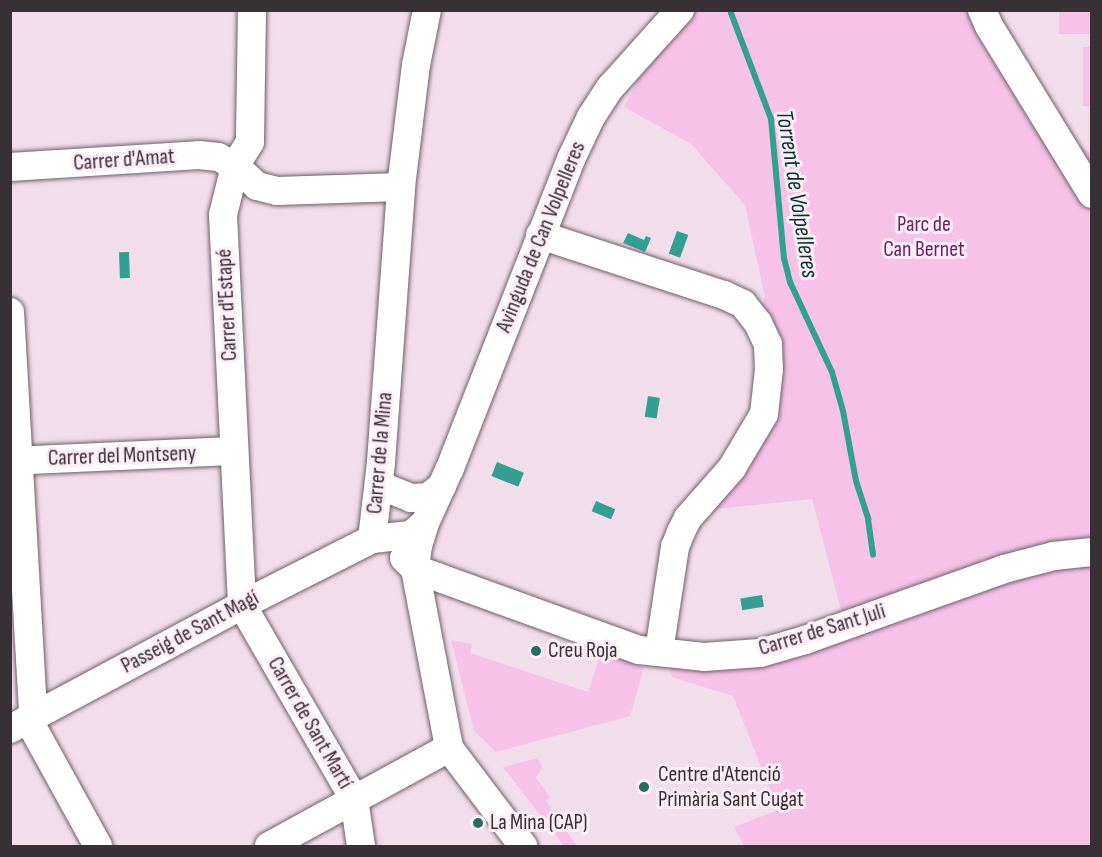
<!DOCTYPE html>
<meta charset="utf-8">
<style>
body{margin:0}
#map{position:relative;width:1102px;height:857px;overflow:hidden;background:#f2deeb;font-family:"Sofia Sans Condensed",sans-serif}
div>[style]{position:absolute}
.green>*{inset:0;background:#f7c2e7;transform-origin:0 0}
.water>*{inset:0;background:#32a091;transform-origin:0 0}
.stream>*{height:6px;margin:-3px;padding:0 3px;transform-origin:3px;border-radius:3px;background:#32a091}
.roads{filter:drop-shadow(0 0 2px #705f6b) drop-shadow(0 0 2px #705f6b)}
.minor>*{height:28px;margin:-14px;padding:0 14px;transform-origin:14px;border-radius:14px;background:#fff}
.dots>*{width:16px;height:16px;translate:-50% -50%;box-sizing:border-box;border:3px solid #fdedf7;border-radius:50%}
span{translate:-50% -50%;white-space:nowrap;text-align:center;line-height:1.15;-webkit-text-stroke:6px #fdedf7;paint-order:stroke}
.street-label{font-size:22px;color:#373035}
.park-label{font-size:22px;color:#6c1f5b}
.poi-label{font-size:22px;color:#373035}
.left{translate:0 -50%;text-align:left}
.water-label{font-size:24px;color:#00342e;font-style:italic}
.frame{position:absolute;inset:0;border:12px solid #373035;pointer-events:none}
</style>
<div id="map">
<div class="green">
<i style="clip-path:polygon(658px 11px,980px 11px,1059px 136px,1091px 153px,1091px 846px,744px 846px,734px 827px,778px 810px,733px 696px,672px 677px,666px 653px,704px 657px,845px 625px,812px 499px,696px 511px,763px 417px,760px 309px,765px 297px,745px 205px,691px 144px,624px 107px,646px 65px,660px 20px)"></i>
<i style="left:1059px;top:11px;width:32px;height:23px"></i>
<i style="left:1083px;top:47px;width:8px;height:59px"></i>
<i style="clip-path:polygon(451px 640px,472px 644px,470px 653px,588px 692px,602px 650px,644px 668px,630px 716px,496px 752px,474px 731px)"></i>
<i style="clip-path:polygon(538px 758px,542px 767px,536px 778px,550px 797px,546px 801px,577px 846px,564px 846px,503px 767px)"></i>
</div>
<div class="water">
<i style="left:677px;top:231px;width:12px;height:24px;rotate:20deg"></i>
<i style="clip-path:polygon(628px 233px,644px 240px,646px 236px,651px 238px,645px 252px,623px 243px)"></i>
<i style="left:129px;top:252px;width:26px;height:10px;rotate:88deg"></i>
<i style="left:648px;top:396px;width:12px;height:21px;rotate:9deg"></i>
<i style="left:497px;top:462px;width:29px;height:15px;rotate:22deg"></i>
<i style="left:596px;top:501px;width:21px;height:11px;rotate:23deg"></i>
<i style="left:762px;top:595px;width:12px;height:22px;rotate:81deg"></i>
</div>
<div class="stream">
<i style="left:731px;top:13px;width:113px;rotate:69.3deg"></i>
<i style="left:771px;top:119px;width:140px;rotate:84.7deg"></i>
<i style="left:784px;top:258px;width:25px;rotate:76deg"></i>
<i style="left:790px;top:282px;width:99px;rotate:65deg"></i>
<i style="left:832px;top:372px;width:41px;rotate:74.2deg"></i>
<i style="left:843px;top:411px;width:71px;rotate:79.5deg"></i>
<i style="left:856px;top:481px;width:40px;rotate:72deg"></i>
<i style="left:868px;top:519px;width:36px;rotate:82deg"></i>
</div>
<div class="roads">
<div class="minor">
<i style="left:252px;top:10px;width:132px;rotate:90.9deg"></i>
<i style="left:250px;top:142px;width:28px;rotate:122deg"></i>
<i style="left:235px;top:166px;width:50px;rotate:103.8deg"></i>
<i style="left:223px;top:215px;width:390px;rotate:87.2deg"></i>
<i style="left:242px;top:605px;width:224px;rotate:60deg"></i>
<i style="left:354px;top:799px;width:48px;rotate:81.5deg"></i>
<i style="left:982px;top:10px;width:17px;rotate:66deg"></i>
<i style="left:989px;top:26px;width:197px;rotate:58.5deg"></i>
<i style="left:10px;top:167px;width:189px;rotate:-3.6deg"></i>
<i style="left:199px;top:155px;width:19px;rotate:6deg"></i>
<i style="left:218px;top:157px;width:19px;rotate:28deg"></i>
<i style="left:235px;top:166px;width:30px;rotate:42deg"></i>
<i style="left:257px;top:186px;width:21px;rotate:14deg"></i>
<i style="left:277px;top:191px;width:124px;rotate:-1.8deg"></i>
<i style="left:540px;top:235px;width:194px;rotate:18.1deg"></i>
<i style="left:724px;top:295px;width:21px;rotate:25deg"></i>
<i style="left:743px;top:304px;width:24px;rotate:52deg"></i>
<i style="left:758px;top:323px;width:23px;rotate:65deg"></i>
<i style="left:768px;top:344px;width:25px;rotate:88deg"></i>
<i style="left:769px;top:369px;width:45px;rotate:96.3deg"></i>
<i style="left:764px;top:414px;width:63px;rotate:120.7deg"></i>
<i style="left:732px;top:468px;width:67px;rotate:131.3deg"></i>
<i style="left:688px;top:518px;width:16px;rotate:117deg"></i>
<i style="left:681px;top:532px;width:16px;rotate:112deg"></i>
<i style="left:675px;top:547px;width:106px;rotate:98.7deg"></i>
<i style="left:10px;top:312px;width:404px;rotate:86.7deg"></i>
<i style="left:10px;top:461px;width:224px;rotate:-2.6deg"></i>
<i style="left:379px;top:485px;width:35px;rotate:22deg"></i>
<i style="left:411px;top:498px;width:17px;rotate:-3deg"></i>
<i style="left:428px;top:497px;width:18px;rotate:-38deg"></i>
<i style="left:372px;top:539px;width:78px;rotate:-83.3deg"></i>
<i style="left:381px;top:462px;width:276px;rotate:-85.8deg"></i>
<i style="left:401px;top:187px;width:123px;rotate:-83deg"></i>
<i style="left:416px;top:65px;width:56px;rotate:-78.7deg"></i>
<i style="left:404px;top:558px;width:16px;rotate:45deg"></i>
<i style="left:415px;top:569px;width:182px;rotate:79.2deg"></i>
<i style="left:449px;top:748px;width:123px;rotate:52.9deg"></i>
<i style="left:415px;top:569px;width:238px;rotate:19.9deg"></i>
<i style="left:639px;top:650px;width:65px;rotate:6.1deg"></i>
<i style="left:704px;top:657px;width:56px;rotate:-4.1deg"></i>
<i style="left:760px;top:653px;width:47px;rotate:-16.1deg"></i>
<i style="left:805px;top:640px;width:211px;rotate:-19.6deg"></i>
<i style="left:1004px;top:569px;width:52px;rotate:-14.6deg"></i>
<i style="left:1054px;top:556px;width:38px;rotate:-6deg"></i>
<i style="left:415px;top:569px;width:23px;rotate:-83deg"></i>
<i style="left:418px;top:546px;width:24px;rotate:-73deg"></i>
<i style="left:425px;top:523px;width:60px;rotate:-65.6deg"></i>
<i style="left:450px;top:468px;width:332px;rotate:-68.6deg"></i>
<i style="left:571px;top:159px;width:47px;rotate:-64.5deg"></i>
<i style="left:591px;top:117px;width:35px;rotate:-57deg"></i>
<i style="left:610px;top:88px;width:105px;rotate:-48.1deg"></i>
<i style="left:28px;top:719px;width:145px;rotate:61.1deg"></i>
<i style="left:10px;top:729px;width:263px;rotate:-28.1deg"></i>
<i style="left:242px;top:605px;width:146px;rotate:-26.9deg"></i>
<i style="left:372px;top:539px;width:39px;rotate:-6deg"></i>
<i style="left:411px;top:535px;width:18px;rotate:-41deg"></i>
<i style="left:269px;top:846px;width:205px;rotate:-28.6deg"></i>
</div>
</div>
<div class="dots">
<i style="left:536px;top:651px;background:#256c62"></i>
<i style="left:644px;top:787px;background:#256c62"></i>
<i style="left:478px;top:823px;background:#256c62"></i>
</div>
<div class="street-label">
<span style="left:124px;top:160px;rotate:-4deg">Carrer d'Amat</span>
<span style="left:541px;top:237px;rotate:-68deg">Avinguda de Can Volpelleres</span>
<span style="left:227px;top:305px;rotate:-93deg">Carrer d'Estapé</span>
<span style="left:380px;top:453px;rotate:-85deg">Carrer de la Mina</span>
<span style="left:122px;top:456px;rotate:-2deg">Carrer del Montseny</span>
<span style="left:822px;top:630px;rotate:-17deg">Carrer de Sant Juli</span>
<span style="left:190px;top:632px;rotate:-28deg">Passeig de Sant Magí</span>
<span style="left:310px;top:723px;rotate:60deg">Carrer de Sant Martí</span>
</div>
<div class="park-label">
<span style="left:924px;top:237px">Parc de<br>Can Bernet</span>
</div>
<div class="poi-label">
<span class="left" style="left:548px;top:651px">Creu Roja</span>
<span class="left" style="left:658px;top:787px">Centre d'Atenció<br>Primària Sant Cugat</span>
<span class="left" style="left:490px;top:823px">La Mina (CAP)</span>
</div>
<div class="water-label">
<span style="left:797px;top:194px;rotate:81deg">Torrent de Volpelleres</span>
</div>
<div class="frame"></div>
</div>
